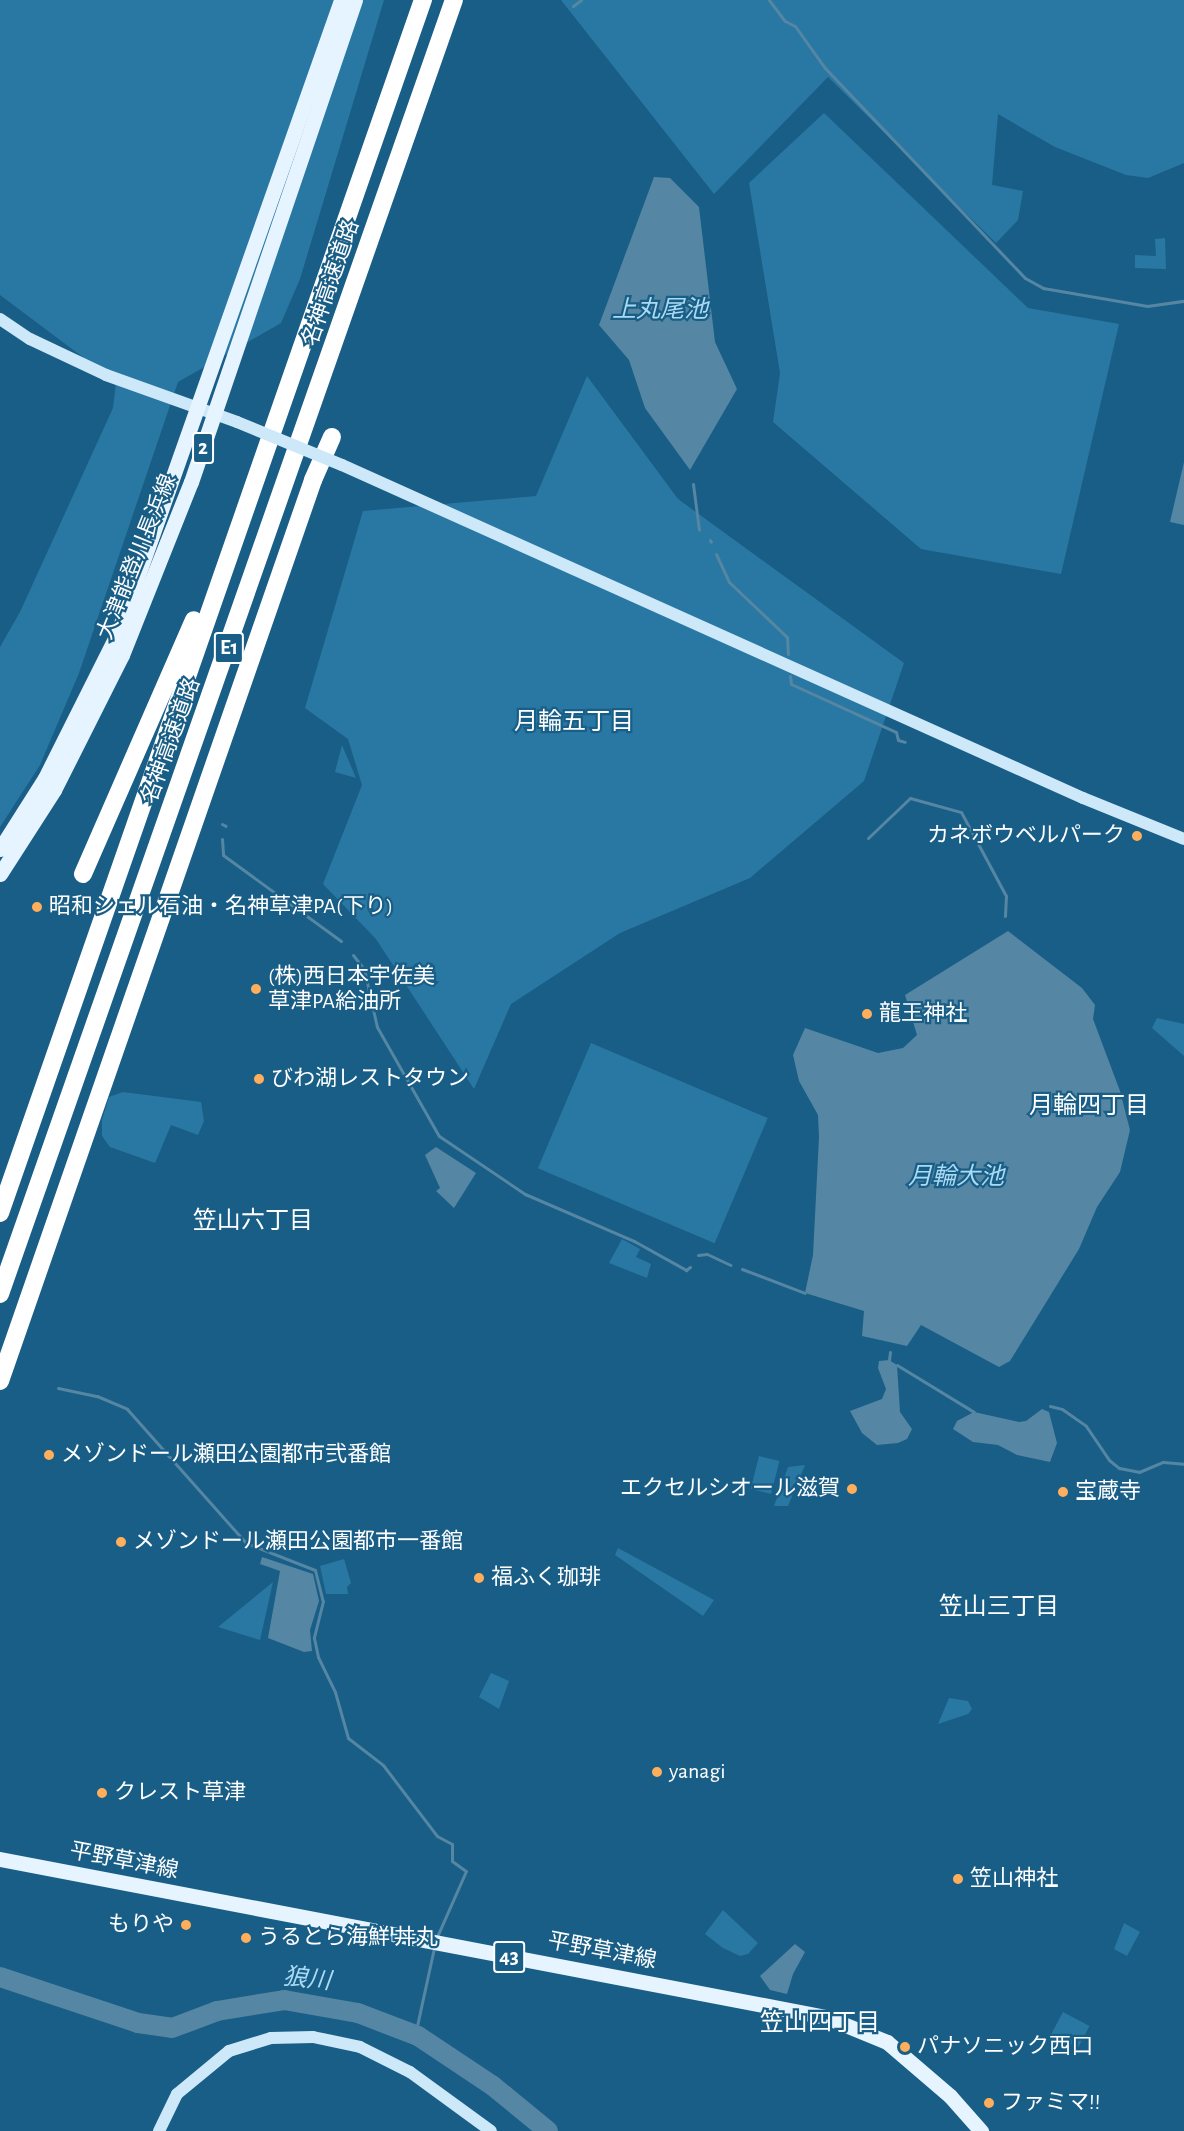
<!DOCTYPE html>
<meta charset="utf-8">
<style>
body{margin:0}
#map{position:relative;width:1184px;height:2131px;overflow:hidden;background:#195e86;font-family:"Alegreya Sans","Noto Sans JP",sans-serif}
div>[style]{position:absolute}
.green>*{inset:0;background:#2978a3;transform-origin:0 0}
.water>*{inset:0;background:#5586a3}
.stream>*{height:3px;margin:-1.5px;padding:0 1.5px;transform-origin:1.5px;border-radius:1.5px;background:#5586a3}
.river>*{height:20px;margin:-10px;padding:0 10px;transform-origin:10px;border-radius:10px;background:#5586a3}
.secondary>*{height:12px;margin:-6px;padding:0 6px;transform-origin:6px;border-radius:6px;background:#cce8f9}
.primary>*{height:15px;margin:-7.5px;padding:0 7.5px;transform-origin:7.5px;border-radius:7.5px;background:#e5f4ff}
.highway>*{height:18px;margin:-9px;padding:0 9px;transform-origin:9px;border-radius:9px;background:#fff}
.secondary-bridge>*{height:12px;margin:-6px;padding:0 6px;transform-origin:6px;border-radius:6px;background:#cce8f9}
.dots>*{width:16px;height:16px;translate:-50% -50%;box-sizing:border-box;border:3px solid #195e86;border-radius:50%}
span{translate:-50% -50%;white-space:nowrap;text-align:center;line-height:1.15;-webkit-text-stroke:4.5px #195e86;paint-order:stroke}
.shield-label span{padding:2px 4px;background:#195e86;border:2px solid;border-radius:4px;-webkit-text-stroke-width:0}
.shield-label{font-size:21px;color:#fff;font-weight:700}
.street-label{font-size:22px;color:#fff}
.poi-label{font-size:22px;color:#fff}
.right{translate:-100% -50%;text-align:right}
.left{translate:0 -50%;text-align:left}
.water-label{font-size:24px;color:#abdaf4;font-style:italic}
.neighbourhood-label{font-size:24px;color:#fff}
</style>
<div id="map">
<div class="green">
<i style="clip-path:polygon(0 0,384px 0,300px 279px,281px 323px,178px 382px,79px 673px,40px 765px,0 827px,0 647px,20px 612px,113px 408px,116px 382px,0 295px)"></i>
<i style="clip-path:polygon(561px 0,1184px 0,1184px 163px,1148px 178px,1126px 175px,1055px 147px,998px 114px,992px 185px,1023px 191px,1018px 220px,996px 243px,828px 77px,714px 194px)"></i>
<i style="clip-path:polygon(824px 113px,1028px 308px,1119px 324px,1061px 574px,921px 549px,773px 422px,780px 373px,749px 183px)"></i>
<i style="clip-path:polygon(1165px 238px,1166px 269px,1135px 268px,1135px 255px,1156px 256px,1155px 239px)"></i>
<i style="clip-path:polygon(587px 376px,678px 499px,904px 663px,864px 781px,750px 878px,620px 933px,511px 1004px,474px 1089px,376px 939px,323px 884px,362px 785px,348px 739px,305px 708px,363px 511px,536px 496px)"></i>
<i style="clip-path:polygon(342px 745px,356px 778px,335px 772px)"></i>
<i style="clip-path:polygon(1157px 1018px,1184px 1024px,1184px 1056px,1152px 1028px)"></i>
<i style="left:591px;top:1043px;width:192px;height:136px;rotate:23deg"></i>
<i style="clip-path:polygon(123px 1092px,201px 1102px,204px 1121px,198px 1135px,171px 1125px,155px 1163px,110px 1147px,102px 1136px,102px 1120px,109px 1097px)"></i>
<i style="clip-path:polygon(622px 1239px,640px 1249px,636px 1257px,651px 1264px,647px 1278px,609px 1263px)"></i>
<i style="left:759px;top:1456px;width:21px;height:34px;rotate:14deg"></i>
<i style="clip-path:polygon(805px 1465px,788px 1506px,774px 1506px,788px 1467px)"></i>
<i style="clip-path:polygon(618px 1548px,714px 1600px,703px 1616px,615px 1555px)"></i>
<i style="clip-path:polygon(344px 1559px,351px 1583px,347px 1587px,348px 1594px,326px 1594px,320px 1566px)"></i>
<i style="clip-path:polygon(273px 1582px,260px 1640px,218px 1627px)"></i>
<i style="clip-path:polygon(491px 1673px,509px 1681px,499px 1709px,479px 1697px)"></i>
<i style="clip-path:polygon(949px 1698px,968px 1701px,972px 1709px,968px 1714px,938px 1724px)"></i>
<i style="clip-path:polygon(723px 1910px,758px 1943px,748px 1954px,740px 1956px,723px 1948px,705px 1934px)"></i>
<i style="clip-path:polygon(1124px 1923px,1140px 1932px,1127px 1956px,1114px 1949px)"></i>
<i style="left:1063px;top:2012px;width:30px;height:25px;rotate:28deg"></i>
</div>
<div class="water">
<i style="clip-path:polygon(654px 177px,670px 178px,699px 207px,715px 342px,737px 389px,690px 470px,645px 408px,629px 360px,599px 325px)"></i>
<i style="clip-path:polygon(1184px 462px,1184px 525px,1170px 522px)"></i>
<i style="clip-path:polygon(1008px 931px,1082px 988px,1095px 1005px,1093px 1019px,1120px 1091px,1130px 1130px,1120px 1172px,1097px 1207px,1079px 1249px,1010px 1361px,999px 1367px,921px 1325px,907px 1346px,862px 1336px,864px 1311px,805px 1293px,813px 1255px,819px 1137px,818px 1115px,799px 1081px,793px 1055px,805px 1028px,878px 1053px,903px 1048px,917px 1035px,905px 995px)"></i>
<i style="clip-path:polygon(436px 1147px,476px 1173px,454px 1208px,436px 1191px,440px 1188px,425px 1155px)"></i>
<i style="clip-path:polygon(889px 1360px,897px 1365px,900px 1412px,912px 1429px,907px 1439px,898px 1443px,877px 1445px,862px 1433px,850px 1411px,882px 1399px,886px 1389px,878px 1368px,879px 1361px)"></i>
<i style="clip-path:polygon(1042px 1409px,1049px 1412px,1057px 1443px,1050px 1462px,1017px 1455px,998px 1445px,973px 1442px,953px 1429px,957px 1421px,974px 1412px,1019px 1422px,1026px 1421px)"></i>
<i style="clip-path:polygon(262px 1557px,313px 1574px,319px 1601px,310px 1630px,312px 1651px,304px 1652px,268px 1638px,280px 1571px,260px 1564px)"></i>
<i style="clip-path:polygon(795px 1944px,805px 1952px,793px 1974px,787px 1994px,770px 1990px,760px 1976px)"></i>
</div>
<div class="stream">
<i style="left:769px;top:0;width:26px;rotate:53deg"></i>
<i style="left:785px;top:21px;width:11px;rotate:27deg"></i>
<i style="left:795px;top:26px;width:52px;rotate:54.5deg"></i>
<i style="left:825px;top:68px;width:290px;rotate:46.4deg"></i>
<i style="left:1025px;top:278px;width:21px;rotate:29deg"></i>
<i style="left:1043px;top:288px;width:106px;rotate:9.8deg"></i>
<i style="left:1147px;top:306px;width:37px;rotate:-8deg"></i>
<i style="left:573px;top:6px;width:10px;rotate:-37deg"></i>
<i style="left:693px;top:484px;width:46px;rotate:82.6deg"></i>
<i style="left:710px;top:540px;width:2px;rotate:63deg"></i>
<i style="left:716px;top:554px;width:31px;rotate:65deg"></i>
<i style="left:729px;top:582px;width:80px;rotate:43.5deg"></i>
<i style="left:787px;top:637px;width:17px;rotate:87deg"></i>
<i style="left:790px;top:676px;width:8px;rotate:83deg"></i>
<i style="left:791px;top:684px;width:115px;rotate:24.6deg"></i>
<i style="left:896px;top:732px;width:8px;rotate:76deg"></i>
<i style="left:898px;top:740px;width:7px;rotate:16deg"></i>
<i style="left:222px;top:824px;width:4px;rotate:27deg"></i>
<i style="left:868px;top:838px;width:58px;rotate:-43.6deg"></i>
<i style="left:910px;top:798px;width:53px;rotate:15.4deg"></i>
<i style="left:961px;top:812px;width:95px;rotate:61.8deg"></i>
<i style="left:1006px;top:896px;width:20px;rotate:93deg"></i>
<i style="left:222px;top:839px;width:16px;rotate:86deg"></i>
<i style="left:223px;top:855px;width:146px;rotate:36.1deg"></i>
<i style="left:353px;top:955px;width:18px;rotate:52deg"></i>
<i style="left:364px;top:969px;width:59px;rotate:77.4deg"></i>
<i style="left:377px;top:1027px;width:125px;rotate:60.4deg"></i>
<i style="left:439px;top:1136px;width:104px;rotate:34deg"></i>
<i style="left:525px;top:1194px;width:119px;rotate:23.3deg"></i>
<i style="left:634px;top:1241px;width:60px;rotate:29.1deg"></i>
<i style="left:686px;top:1270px;width:5px;rotate:-37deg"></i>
<i style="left:698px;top:1255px;width:9px;rotate:-6deg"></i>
<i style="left:707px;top:1254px;width:26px;rotate:25deg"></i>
<i style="left:742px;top:1269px;width:67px;rotate:20.9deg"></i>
<i style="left:889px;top:1360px;width:8px;rotate:-83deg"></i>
<i style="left:897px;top:1365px;width:90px;rotate:31.4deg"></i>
<i style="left:58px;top:1388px;width:40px;rotate:12deg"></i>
<i style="left:97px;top:1396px;width:33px;rotate:23deg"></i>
<i style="left:127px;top:1409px;width:179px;rotate:48.4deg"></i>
<i style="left:246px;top:1543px;width:74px;rotate:21.4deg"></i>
<i style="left:315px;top:1570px;width:32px;rotate:76deg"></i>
<i style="left:323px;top:1601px;width:38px;rotate:104deg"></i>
<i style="left:314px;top:1638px;width:19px;rotate:78deg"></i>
<i style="left:318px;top:1657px;width:39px;rotate:64deg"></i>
<i style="left:335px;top:1692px;width:48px;rotate:74.2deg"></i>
<i style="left:348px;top:1738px;width:44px;rotate:37.6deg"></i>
<i style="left:383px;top:1765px;width:89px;rotate:52.7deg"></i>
<i style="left:437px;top:1836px;width:17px;rotate:28deg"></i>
<i style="left:452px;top:1844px;width:17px;rotate:90deg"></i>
<i style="left:452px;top:1861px;width:17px;rotate:36deg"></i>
<i style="left:466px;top:1871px;width:74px;rotate:113.8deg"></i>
<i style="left:1050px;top:1406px;width:12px;rotate:14deg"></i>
<i style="left:1062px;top:1409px;width:29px;rotate:35deg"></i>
<i style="left:1086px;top:1426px;width:41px;rotate:55.9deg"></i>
<i style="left:1109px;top:1460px;width:13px;rotate:39deg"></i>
<i style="left:1119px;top:1468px;width:20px;rotate:11deg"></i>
<i style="left:1139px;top:1472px;width:26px;rotate:-23deg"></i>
<i style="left:1163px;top:1462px;width:21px;rotate:5deg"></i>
<i style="left:415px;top:2035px;width:89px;rotate:-77.7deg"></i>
</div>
<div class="river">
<i style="left:0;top:1977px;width:145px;rotate:18.4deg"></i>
<i style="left:138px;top:2023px;width:34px;rotate:8deg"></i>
<i style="left:172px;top:2028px;width:48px;rotate:-20.7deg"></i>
<i style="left:217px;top:2011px;width:68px;rotate:-9.3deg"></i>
<i style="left:284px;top:2000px;width:75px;rotate:10deg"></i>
<i style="left:358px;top:2013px;width:64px;rotate:21deg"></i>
<i style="left:418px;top:2036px;width:90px;rotate:33.7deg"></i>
<i style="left:493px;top:2086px;width:71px;rotate:39.3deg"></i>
</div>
<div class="secondary">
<i style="left:0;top:319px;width:36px;rotate:34deg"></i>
<i style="left:30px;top:339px;width:84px;rotate:25.3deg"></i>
<i style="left:106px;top:375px;width:139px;rotate:19.7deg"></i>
<i style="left:342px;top:465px;width:812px;rotate:24.2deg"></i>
<i style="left:1083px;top:798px;width:109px;rotate:22.1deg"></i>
<i style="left:159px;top:2131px;width:41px;rotate:-64.1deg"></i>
<i style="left:177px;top:2094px;width:67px;rotate:-39.6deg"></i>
<i style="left:229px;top:2051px;width:44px;rotate:-17.2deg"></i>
<i style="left:271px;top:2038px;width:42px;rotate:-1.4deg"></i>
<i style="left:313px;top:2037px;width:48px;rotate:12deg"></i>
<i style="left:360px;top:2047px;width:56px;rotate:26.6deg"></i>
<i style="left:410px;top:2072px;width:100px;rotate:36.1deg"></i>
</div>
<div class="primary">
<i style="left:0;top:849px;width:84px;rotate:-57.6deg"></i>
<i style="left:45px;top:778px;width:163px;rotate:-63.4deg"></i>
<i style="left:118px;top:632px;width:670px;rotate:-70.56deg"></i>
<i style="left:0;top:874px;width:100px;rotate:-57.3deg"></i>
<i style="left:54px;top:790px;width:151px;rotate:-63.3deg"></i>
<i style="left:122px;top:655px;width:186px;rotate:-68.3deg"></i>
<i style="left:191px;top:482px;width:509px;rotate:-71.21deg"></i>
<i style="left:0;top:1859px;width:841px;rotate:10.83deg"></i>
<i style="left:826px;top:2017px;width:66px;rotate:22.3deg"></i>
<i style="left:887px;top:2042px;width:83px;rotate:40.6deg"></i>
<i style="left:950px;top:2096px;width:47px;rotate:48.5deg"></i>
</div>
<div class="highway">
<i style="left:83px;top:874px;width:277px;rotate:-66.4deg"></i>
<i style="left:0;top:1213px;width:1285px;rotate:-70.78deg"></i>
<i style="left:0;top:1294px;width:1371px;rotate:-70.67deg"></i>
<i style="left:0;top:1381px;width:954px;rotate:-70.84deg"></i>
<i style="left:313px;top:480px;width:47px;rotate:-66.2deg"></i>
</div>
<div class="secondary-bridge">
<i style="left:237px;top:422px;width:113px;rotate:22.3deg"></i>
</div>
<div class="dots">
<i style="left:1137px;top:836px;background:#ffaf5b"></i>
<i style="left:37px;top:907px;background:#ffaf5b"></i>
<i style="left:256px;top:989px;background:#ffaf5b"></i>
<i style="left:867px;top:1014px;background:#ffaf5b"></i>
<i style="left:259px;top:1079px;background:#ffaf5b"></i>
<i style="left:49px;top:1455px;background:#ffaf5b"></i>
<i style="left:852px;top:1489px;background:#ffaf5b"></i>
<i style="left:1063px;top:1492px;background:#ffaf5b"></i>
<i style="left:121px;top:1542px;background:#ffaf5b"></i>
<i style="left:479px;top:1578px;background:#ffaf5b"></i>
<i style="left:657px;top:1772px;background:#ffaf5b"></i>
<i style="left:102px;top:1793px;background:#ffaf5b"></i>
<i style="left:958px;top:1879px;background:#ffaf5b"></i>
<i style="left:186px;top:1925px;background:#ffaf5b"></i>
<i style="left:246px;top:1938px;background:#ffaf5b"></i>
<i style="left:905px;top:2047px;background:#ffaf5b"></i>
<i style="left:989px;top:2103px;background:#ffaf5b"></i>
</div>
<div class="shield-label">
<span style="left:203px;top:448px">2</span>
<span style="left:229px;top:648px">E1</span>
<span style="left:509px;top:1957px">43</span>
</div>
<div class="street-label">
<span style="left:331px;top:283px;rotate:-71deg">名神高速道路</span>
<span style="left:137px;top:557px;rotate:-68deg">大津能登川長浜線</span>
<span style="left:171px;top:741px;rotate:-70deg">名神高速道路</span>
<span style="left:124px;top:1861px;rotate:11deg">平野草津線</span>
<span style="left:602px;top:1951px;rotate:11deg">平野草津線</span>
</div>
<div class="poi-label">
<span class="right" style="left:1125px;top:836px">カネボウベルパーク</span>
<span class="left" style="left:49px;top:907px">昭和シェル石油・名神草津PA(下り)</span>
<span class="left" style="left:268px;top:989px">(株)西日本宇佐美<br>草津PA給油所</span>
<span class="left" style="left:879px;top:1014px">龍王神社</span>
<span class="left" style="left:271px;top:1079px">びわ湖レストタウン</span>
<span class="left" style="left:61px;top:1455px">メゾンドール瀬田公園都市弐番館</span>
<span class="right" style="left:840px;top:1489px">エクセルシオール滋賀</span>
<span class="left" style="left:1075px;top:1492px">宝蔵寺</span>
<span class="left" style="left:133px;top:1542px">メゾンドール瀬田公園都市一番館</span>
<span class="left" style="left:491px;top:1578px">福ふく珈琲</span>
<span class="left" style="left:669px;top:1772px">yanagi</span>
<span class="left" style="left:114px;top:1793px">クレスト草津</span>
<span class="left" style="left:970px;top:1879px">笠山神社</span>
<span class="right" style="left:174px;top:1925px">もりや</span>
<span class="left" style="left:258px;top:1938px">うるとら海鮮 丼丸</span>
<span class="left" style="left:917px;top:2047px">パナソニック西口</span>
<span class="left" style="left:1001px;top:2103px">ファミマ!!</span>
</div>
<div class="water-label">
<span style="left:660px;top:311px">上丸尾池</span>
<span style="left:956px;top:1178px">月輪大池</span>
<span style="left:307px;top:1980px;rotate:6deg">狼川</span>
</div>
<div class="neighbourhood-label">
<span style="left:574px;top:723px">月輪五丁目</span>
<span style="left:1089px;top:1107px">月輪四丁目</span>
<span style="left:253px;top:1222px">笠山六丁目</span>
<span style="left:999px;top:1608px">笠山三丁目</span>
<span style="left:820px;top:2024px">笠山四丁目</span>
</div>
</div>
